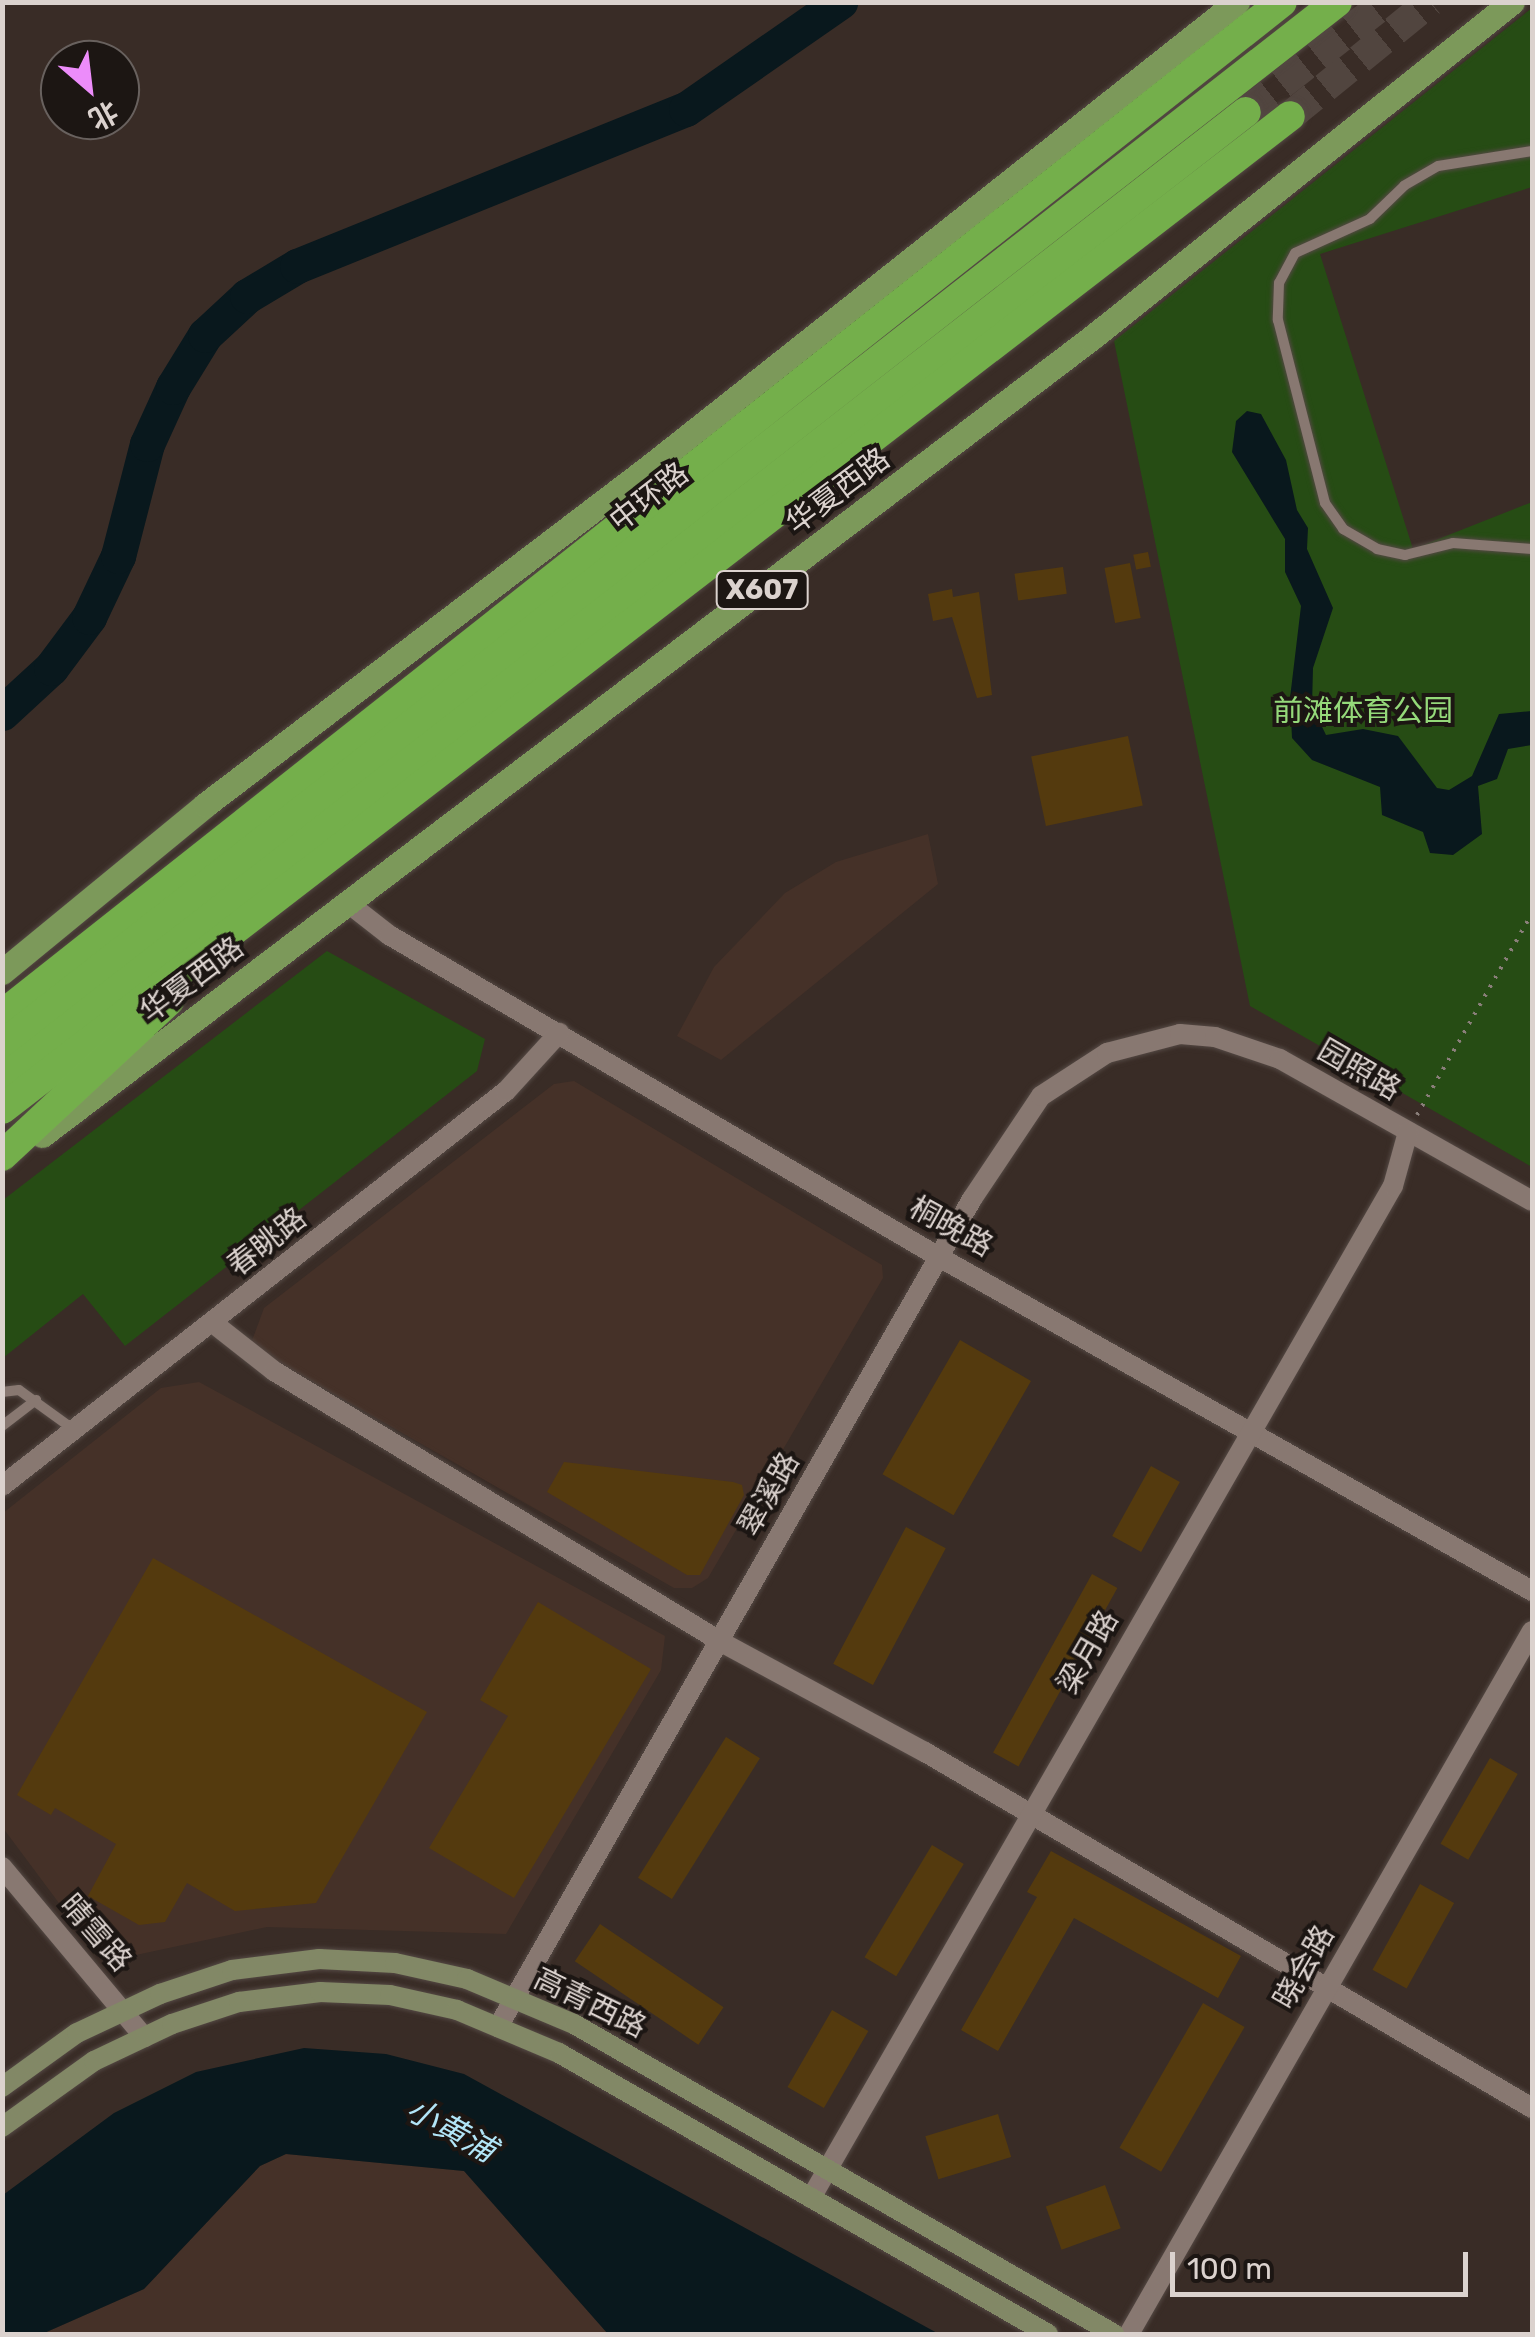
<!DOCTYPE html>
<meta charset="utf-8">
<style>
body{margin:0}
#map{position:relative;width:1535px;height:2337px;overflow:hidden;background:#392c26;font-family:Rubik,"Noto Sans SC",sans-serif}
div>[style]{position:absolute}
.built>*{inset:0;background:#453128}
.green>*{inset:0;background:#264c14}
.water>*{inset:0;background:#09181d}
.river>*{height:35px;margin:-17.5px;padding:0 17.5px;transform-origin:17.5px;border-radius:17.5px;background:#09181d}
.building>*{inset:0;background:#543a0e;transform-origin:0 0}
.highway-tunnel>*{height:30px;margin-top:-15px;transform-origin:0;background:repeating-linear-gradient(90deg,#51453f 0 30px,transparent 0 45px)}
.path>*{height:4px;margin-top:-2px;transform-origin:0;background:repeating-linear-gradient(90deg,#8a7f7a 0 2.5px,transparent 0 10.5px)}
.roads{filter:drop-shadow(0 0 2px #544944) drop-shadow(0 0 2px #544944)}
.lane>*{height:10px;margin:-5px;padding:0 5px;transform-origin:5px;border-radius:5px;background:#887871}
.street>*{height:20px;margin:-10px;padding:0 10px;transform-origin:10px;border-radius:10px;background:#887871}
.secondary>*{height:20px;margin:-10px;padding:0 10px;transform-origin:10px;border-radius:10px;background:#828866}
.primary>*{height:25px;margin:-12.5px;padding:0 12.5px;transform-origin:12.5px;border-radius:12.5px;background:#7c995a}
.highway>*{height:30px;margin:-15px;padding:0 15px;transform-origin:15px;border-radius:15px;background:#74af4b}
span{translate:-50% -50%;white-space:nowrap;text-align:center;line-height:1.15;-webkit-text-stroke:8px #1c1613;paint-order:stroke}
.shield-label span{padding:2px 8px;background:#1c1613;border:2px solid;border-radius:8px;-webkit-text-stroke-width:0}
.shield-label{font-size:28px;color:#dbd2ce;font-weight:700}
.street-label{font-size:30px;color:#dbd2ce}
.park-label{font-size:30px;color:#95d97a}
.water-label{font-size:32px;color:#b2e5f7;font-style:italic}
.frame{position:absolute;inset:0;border:5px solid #dbd2ce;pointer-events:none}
.north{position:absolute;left:40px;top:40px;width:100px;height:100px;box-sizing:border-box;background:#1c1613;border:2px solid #68615e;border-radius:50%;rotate:152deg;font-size:28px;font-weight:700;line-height:40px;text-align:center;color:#dbd2ce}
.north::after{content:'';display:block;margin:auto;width:35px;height:45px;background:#ec8cfa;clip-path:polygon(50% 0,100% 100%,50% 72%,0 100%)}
.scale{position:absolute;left:1170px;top:2252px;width:298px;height:45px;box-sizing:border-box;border:5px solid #dbd2ce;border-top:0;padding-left:12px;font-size:30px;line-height:35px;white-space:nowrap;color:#dbd2ce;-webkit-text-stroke:8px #1c1613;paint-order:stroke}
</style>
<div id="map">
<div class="built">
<i style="clip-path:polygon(928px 834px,938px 884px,721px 1060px,677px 1036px,714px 967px,785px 893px,836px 862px)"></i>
<i style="clip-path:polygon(574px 1081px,882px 1265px,883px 1278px,708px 1578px,692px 1588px,674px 1588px,250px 1346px,264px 1308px,554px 1084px)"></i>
<i style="clip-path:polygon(199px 1382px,665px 1636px,661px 1670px,506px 1934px,267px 1927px,122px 1958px,88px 1942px,3px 1828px,3px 1513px,161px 1388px)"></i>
<i style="clip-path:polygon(286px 2154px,464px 2171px,608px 2334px,42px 2334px,144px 2289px,260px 2166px)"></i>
</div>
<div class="green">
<i style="clip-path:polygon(1532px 8px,1532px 187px,1320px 254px,1413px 549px,1532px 502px,1532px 1167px,1250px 1006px,1114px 341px)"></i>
<i style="clip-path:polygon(327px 951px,485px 1039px,477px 1071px,125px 1346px,83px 1294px,3px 1358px,3px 1200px)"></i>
</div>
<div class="water">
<i style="clip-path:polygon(1247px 411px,1261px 414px,1286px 460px,1297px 510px,1308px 528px,1307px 549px,1333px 608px,1313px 668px,1312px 706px,1326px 735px,1363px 729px,1398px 736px,1437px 788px,1449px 790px,1472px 776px,1499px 714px,1532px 711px,1532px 745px,1508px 749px,1497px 779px,1478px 786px,1482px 834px,1453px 855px,1430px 853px,1423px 832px,1382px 815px,1380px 787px,1312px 760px,1292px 738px,1290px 698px,1301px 606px,1285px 572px,1285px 539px,1232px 452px,1236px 421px)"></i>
<i style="clip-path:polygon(304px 2048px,386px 2054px,464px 2074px,939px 2334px,608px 2334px,464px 2171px,286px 2154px,260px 2166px,144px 2289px,42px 2334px,3px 2334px,3px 2195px,114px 2113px,196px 2072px)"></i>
</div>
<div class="river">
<i style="left:2px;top:713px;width:67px;rotate:-42.6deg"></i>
<i style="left:51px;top:668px;width:64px;rotate:-53.3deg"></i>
<i style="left:89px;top:617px;width:68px;rotate:-64.6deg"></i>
<i style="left:118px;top:556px;width:116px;rotate:-75.5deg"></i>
<i style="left:147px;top:444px;width:63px;rotate:-65.5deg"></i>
<i style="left:173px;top:387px;width:61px;rotate:-58.4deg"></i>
<i style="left:205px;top:335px;width:57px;rotate:-42.9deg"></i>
<i style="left:247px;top:296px;width:58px;rotate:-31deg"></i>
<i style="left:297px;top:266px;width:419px;rotate:-22deg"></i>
<i style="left:686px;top:109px;width:188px;rotate:-34.8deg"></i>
</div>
<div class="building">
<i style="left:1148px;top:552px;width:15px;height:15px;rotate:79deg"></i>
<i style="left:1130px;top:563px;width:56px;height:26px;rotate:79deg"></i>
<i style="left:1063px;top:567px;width:27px;height:49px;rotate:82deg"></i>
<i style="clip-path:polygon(952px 589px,953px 597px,979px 592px,992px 695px,977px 698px,952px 617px,933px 621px,928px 594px)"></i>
<i style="left:1128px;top:736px;width:71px;height:99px;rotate:78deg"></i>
<i style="left:960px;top:1340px;width:82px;height:155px;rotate:30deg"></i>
<i style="clip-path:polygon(564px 1462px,733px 1482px,742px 1485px,744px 1495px,700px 1575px,687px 1575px,547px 1492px)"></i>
<i style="left:1151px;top:1466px;width:33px;height:80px;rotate:29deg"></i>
<i style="left:906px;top:1527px;width:45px;height:155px;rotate:28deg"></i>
<i style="clip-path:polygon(153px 1558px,427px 1712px,316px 1903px,235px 1911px,187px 1883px,165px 1922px,139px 1925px,88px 1896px,116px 1844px,55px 1808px,51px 1815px,17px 1795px)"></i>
<i style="left:1092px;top:1574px;width:29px;height:204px;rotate:29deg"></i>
<i style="clip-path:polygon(538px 1602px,651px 1669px,514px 1898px,429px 1848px,508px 1716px,480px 1700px)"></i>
<i style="left:726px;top:1737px;width:40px;height:166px;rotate:32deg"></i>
<i style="left:1490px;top:1758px;width:32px;height:99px;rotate:30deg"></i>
<i style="left:932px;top:1845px;width:37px;height:131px;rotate:31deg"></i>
<i style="clip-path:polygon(1051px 1851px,1241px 1956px,1218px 1998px,1074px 1918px,998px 2051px,961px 2030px,1037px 1897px,1027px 1892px)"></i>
<i style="left:1420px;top:1884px;width:39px;height:98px;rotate:29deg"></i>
<i style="left:600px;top:1924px;width:149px;height:45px;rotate:34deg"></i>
<i style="left:1203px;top:2003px;width:48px;height:167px;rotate:30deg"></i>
<i style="left:832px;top:2010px;width:42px;height:89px;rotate:30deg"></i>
<i style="left:998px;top:2114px;width:45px;height:76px;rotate:73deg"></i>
<i style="left:1105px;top:2185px;width:46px;height:63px;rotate:70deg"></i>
</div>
<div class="highway-tunnel">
<i style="left:1246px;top:112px;width:178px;rotate:-38.2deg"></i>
<i style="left:1290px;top:116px;width:181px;rotate:-39.2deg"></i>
</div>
<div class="path">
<i style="left:1417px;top:1115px;width:232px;rotate:-60.3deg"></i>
</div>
<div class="roads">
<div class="lane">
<i style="left:1532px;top:151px;width:95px;rotate:170.9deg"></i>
<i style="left:1438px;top:166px;width:39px;rotate:150deg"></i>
<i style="left:1404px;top:186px;width:47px;rotate:135.9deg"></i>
<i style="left:1370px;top:219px;width:82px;rotate:155.6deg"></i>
<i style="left:1295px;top:253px;width:34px;rotate:118deg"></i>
<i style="left:1279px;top:283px;width:37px;rotate:92deg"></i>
<i style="left:1278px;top:320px;width:189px;rotate:75.6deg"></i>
<i style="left:1325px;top:503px;width:32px;rotate:55deg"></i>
<i style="left:1343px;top:529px;width:39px;rotate:30deg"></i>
<i style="left:1377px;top:549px;width:29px;rotate:12deg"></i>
<i style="left:1405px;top:555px;width:49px;rotate:-14deg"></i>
<i style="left:1453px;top:543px;width:79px;rotate:4.3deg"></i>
<i style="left:2px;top:1392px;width:17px;rotate:-7deg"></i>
<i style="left:19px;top:1390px;width:67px;rotate:35.8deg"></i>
<i style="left:2px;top:1426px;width:43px;rotate:-37.4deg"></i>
</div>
<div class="street">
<i style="left:348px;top:903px;width:52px;rotate:38deg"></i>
<i style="left:389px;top:935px;width:637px;rotate:30.35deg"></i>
<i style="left:939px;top:1257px;width:681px;rotate:29.39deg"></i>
<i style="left:213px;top:1323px;width:78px;rotate:38.2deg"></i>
<i style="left:274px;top:1371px;width:525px;rotate:31.21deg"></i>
<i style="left:723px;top:1643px;width:230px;rotate:28.4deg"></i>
<i style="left:925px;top:1752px;width:704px;rotate:30.39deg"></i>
<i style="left:2px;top:1486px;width:640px;rotate:-38.09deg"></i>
<i style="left:506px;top:1091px;width:79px;rotate:-47.6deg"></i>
<i style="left:2px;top:1867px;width:222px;rotate:50.1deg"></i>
<i style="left:498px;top:2027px;width:954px;rotate:-60.21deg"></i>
<i style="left:972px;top:1199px;width:124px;rotate:-56.2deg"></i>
<i style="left:1041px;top:1096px;width:79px;rotate:-33.1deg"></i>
<i style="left:1107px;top:1053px;width:75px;rotate:-14.6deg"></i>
<i style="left:1180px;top:1034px;width:35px;rotate:5deg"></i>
<i style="left:1215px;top:1037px;width:69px;rotate:18.7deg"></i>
<i style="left:1280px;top:1059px;width:289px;rotate:29.4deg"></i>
<i style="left:811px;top:2198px;width:1167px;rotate:-60.1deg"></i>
<i style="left:1393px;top:1186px;width:56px;rotate:-74.5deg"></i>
<i style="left:1129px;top:2334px;width:810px;rotate:-60.18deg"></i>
</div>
<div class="secondary">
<i style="left:2px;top:2087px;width:92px;rotate:-35.8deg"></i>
<i style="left:77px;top:2033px;width:92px;rotate:-25.2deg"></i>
<i style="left:160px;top:1994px;width:76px;rotate:-18.4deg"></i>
<i style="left:232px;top:1970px;width:88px;rotate:-7.2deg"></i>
<i style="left:319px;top:1959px;width:76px;rotate:3deg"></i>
<i style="left:395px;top:1963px;width:74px;rotate:12.5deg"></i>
<i style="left:467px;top:1979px;width:116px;rotate:22.8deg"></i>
<i style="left:574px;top:2024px;width:623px;rotate:29.86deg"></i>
<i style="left:2px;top:2127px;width:113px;rotate:-35.7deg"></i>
<i style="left:94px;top:2061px;width:86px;rotate:-25.4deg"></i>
<i style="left:172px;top:2024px;width:71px;rotate:-18.2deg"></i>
<i style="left:239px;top:2002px;width:82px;rotate:-7deg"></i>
<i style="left:320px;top:1992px;width:70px;rotate:2.5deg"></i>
<i style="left:390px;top:1995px;width:69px;rotate:12.6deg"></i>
<i style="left:457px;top:2010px;width:111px;rotate:22.9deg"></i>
<i style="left:559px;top:2053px;width:564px;rotate:29.88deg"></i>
</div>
<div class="primary">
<i style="left:2px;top:972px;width:263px;rotate:-39.4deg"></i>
<i style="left:205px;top:805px;width:558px;rotate:-37.28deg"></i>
<i style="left:649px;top:467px;width:750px;rotate:-38.34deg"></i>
<i style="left:42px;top:1135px;width:1316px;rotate:-37.22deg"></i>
<i style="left:1090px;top:339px;width:540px;rotate:-38.61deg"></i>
</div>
<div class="highway">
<i style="left:2px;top:1015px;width:1632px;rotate:-38.36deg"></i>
<i style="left:2px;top:1045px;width:1694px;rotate:-38deg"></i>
<i style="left:2px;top:1080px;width:1576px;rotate:-37.89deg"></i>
<i style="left:2px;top:1109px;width:1626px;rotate:-37.63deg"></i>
<i style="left:2px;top:1156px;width:228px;rotate:-42.9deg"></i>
</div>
</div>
<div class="shield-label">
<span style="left:762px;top:590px">X607</span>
</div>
<div class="street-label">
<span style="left:838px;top:491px;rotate:-37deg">华夏西路</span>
<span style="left:649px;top:497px;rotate:-38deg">中环路</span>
<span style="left:192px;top:980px;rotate:-37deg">华夏西路</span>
<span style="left:1359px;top:1070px;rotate:30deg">园照路</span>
<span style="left:951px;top:1227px;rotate:29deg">桐晚路</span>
<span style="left:267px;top:1242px;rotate:-38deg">春眺路</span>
<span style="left:769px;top:1494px;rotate:-60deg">翠溪路</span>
<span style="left:1088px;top:1652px;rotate:-60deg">梁月路</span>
<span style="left:96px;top:1933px;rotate:49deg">晴雪路</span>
<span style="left:1304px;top:1967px;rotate:-60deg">晓会路</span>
<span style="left:590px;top:2003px;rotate:26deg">高青西路</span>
</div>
<div class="park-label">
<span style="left:1363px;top:711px">前滩体育公园</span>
</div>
<div class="water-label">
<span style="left:451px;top:2130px;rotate:29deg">小黄浦</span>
</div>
<div class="frame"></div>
<div class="north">北</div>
<div class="scale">100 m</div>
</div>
